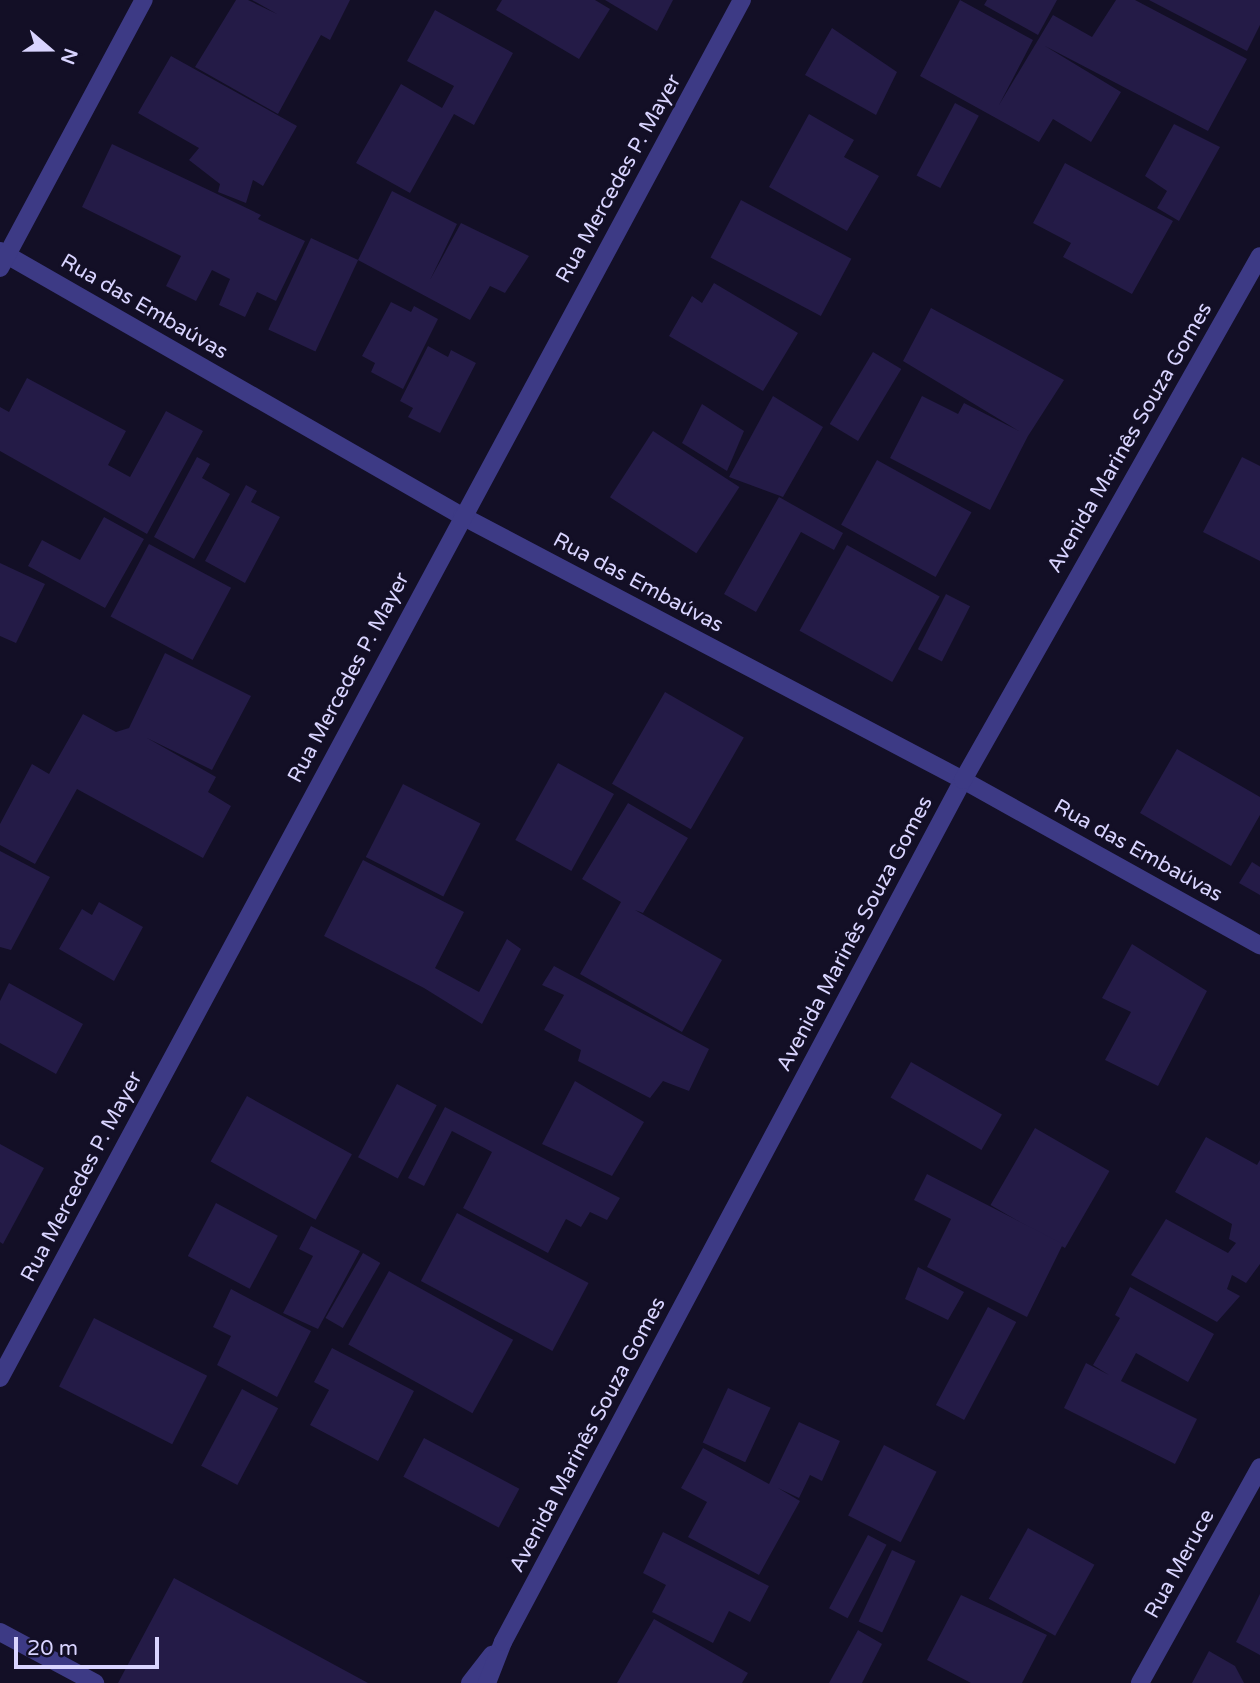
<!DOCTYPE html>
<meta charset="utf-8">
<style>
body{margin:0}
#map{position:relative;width:1260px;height:1683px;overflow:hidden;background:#130f26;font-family:"Varela Round",sans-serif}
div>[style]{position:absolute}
.building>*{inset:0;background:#241b47;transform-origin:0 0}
.minor>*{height:18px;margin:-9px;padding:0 9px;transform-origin:9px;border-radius:9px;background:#3d3a85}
.tertiary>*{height:18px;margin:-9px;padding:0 9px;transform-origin:9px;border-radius:9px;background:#3d3a85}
span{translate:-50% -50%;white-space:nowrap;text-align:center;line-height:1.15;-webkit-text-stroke:6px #130f26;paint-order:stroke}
.street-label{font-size:21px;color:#d9d4ff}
.north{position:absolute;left:14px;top:14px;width:70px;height:70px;-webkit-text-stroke:5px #130f26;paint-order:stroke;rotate:110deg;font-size:19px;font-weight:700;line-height:28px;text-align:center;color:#d9d4ff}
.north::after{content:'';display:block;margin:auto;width:24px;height:32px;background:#d9d4ff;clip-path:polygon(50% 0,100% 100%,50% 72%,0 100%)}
.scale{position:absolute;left:14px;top:1637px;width:145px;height:32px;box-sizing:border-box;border:4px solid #d9d4ff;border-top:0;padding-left:9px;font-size:21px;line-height:24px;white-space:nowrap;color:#d9d4ff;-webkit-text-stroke:5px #130f26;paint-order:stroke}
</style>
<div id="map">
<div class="building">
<i style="clip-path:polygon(236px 0,248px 0,277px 14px,252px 0,350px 0,330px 40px,321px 35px,278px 114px,195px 67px)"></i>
<i style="clip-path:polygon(502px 0,595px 0,610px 9px,579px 59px,496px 10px)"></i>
<i style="clip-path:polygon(605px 0,673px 0,657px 31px)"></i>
<i style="clip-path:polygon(960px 0,1033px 40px,999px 105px,1053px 15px,1092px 37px,1116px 0,1135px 0,1247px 59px,1208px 131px,1045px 46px,1121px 92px,1091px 142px,1053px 119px,1039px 142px,920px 76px)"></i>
<i style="clip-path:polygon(987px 0,1057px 0,1038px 35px,984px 5px)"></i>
<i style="clip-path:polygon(1149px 0,1260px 0,1260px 25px,1247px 51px)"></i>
<i style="clip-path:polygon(435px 10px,513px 53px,474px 125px,454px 114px,410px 193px,356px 163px,401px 84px,442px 108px,454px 86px,407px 61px)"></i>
<i style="clip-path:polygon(832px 28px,897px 72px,876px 115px,805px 75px)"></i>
<i style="clip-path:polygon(171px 56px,297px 126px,263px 186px,253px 180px,246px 203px,218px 192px,220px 184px,189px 160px,199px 148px,138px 113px)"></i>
<i style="left:955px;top:103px;width:27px;height:82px;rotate:28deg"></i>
<i style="clip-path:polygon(809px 114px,854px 140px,844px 157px,879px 176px,847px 231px,769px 187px)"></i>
<i style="clip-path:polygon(1174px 124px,1220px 147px,1179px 221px,1157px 208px,1167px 191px,1145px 176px)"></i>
<i style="clip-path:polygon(112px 144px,261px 215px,258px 219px,305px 241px,276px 301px,257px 292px,245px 317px,219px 305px,230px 279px,212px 270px,196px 301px,166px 286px,181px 256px,82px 207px)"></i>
<i style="clip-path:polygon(1065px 163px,1173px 221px,1132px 294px,1063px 257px,1071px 243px,1033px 223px)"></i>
<i style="clip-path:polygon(392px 191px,457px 224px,430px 280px,461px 223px,529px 256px,505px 293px,490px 286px,470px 320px,358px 260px)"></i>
<i style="left:741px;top:200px;width:125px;height:65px;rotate:28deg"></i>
<i style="left:311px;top:238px;width:52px;height:101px;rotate:25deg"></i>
<i style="clip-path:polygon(714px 283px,798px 333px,763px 391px,669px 336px,692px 296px,702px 303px)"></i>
<i style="clip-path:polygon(391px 302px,411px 312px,414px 306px,438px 319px,403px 389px,371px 372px,375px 363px,362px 356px)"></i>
<i style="clip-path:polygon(931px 308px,1064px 380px,1028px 436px,990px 510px,890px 458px,922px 396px,958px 414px,964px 403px,1019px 431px,903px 361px)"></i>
<i style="clip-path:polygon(428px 346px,448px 357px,451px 350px,476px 363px,440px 433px,408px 417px,413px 408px,400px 401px)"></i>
<i style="left:873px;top:352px;width:33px;height:84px;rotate:31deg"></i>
<i style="clip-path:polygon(27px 378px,126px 431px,108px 465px,130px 477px,166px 411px,203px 431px,147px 534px,0 451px,0 407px,9px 412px)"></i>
<i style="clip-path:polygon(773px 396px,823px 427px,783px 497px,729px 477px)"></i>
<i style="clip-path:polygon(702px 404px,744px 431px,727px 471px,682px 443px)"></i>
<i style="left:653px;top:431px;width:103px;height:79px;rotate:33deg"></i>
<i style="clip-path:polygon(197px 457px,210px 464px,202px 478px,230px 494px,194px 559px,154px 537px)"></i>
<i style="clip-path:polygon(1242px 457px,1260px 466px,1260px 561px,1203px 532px)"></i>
<i style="left:877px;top:460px;width:108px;height:74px;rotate:29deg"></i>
<i style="clip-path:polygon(246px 485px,257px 491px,251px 502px,280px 517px,245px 583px,205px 561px)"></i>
<i style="clip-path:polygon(779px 497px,843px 533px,834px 550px,801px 532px,756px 612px,724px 594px)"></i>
<i style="clip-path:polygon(104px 517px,144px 539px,105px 608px,28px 566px,42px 540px,80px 560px)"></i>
<i style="left:149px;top:544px;width:93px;height:82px;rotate:28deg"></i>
<i style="left:847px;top:545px;width:106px;height:98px;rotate:29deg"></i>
<i style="clip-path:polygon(0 563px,45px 584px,16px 643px,0 636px)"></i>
<i style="left:946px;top:594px;width:27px;height:62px;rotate:27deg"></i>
<i style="clip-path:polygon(165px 653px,251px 696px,212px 770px,147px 738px,216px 777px,208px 792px,231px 806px,203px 858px,77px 789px,35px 864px,0 845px,0 824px,32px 764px,49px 774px,83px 714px,116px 732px,129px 728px)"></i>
<i style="left:665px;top:692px;width:91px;height:106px;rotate:30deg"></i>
<i style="clip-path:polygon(1177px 749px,1260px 797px,1260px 815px,1231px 866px,1140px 813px)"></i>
<i style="left:558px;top:763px;width:64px;height:88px;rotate:29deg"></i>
<i style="left:403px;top:784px;width:87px;height:82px;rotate:27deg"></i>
<i style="clip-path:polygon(628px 803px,688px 838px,643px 913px,635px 910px,722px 960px,682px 1032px,580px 974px,621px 902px,582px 879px)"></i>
<i style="clip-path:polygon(0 851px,50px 877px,11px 950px,0 947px)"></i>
<i style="clip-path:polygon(363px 860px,464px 912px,435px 968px,479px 992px,507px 939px,521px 949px,482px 1024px,424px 988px,324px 936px)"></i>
<i style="clip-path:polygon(1252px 862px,1260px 867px,1260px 895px,1239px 883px)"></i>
<i style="clip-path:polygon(99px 902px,143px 927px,114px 981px,59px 949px,82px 909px,92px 915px)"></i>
<i style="clip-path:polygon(1132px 944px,1207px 991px,1158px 1086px,1105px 1060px,1131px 1012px,1102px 998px)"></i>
<i style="clip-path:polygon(554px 966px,709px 1049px,689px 1091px,663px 1081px,650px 1098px,578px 1061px,581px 1050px,544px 1030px,564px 995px,542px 985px)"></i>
<i style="clip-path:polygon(9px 983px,83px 1024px,56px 1074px,0 1043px,0 1001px)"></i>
<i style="left:911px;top:1062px;width:105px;height:41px;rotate:30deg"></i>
<i style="clip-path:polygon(575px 1081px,644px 1122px,612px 1176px,542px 1144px)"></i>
<i style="left:397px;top:1084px;width:45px;height:83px;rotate:28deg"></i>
<i style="left:247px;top:1096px;width:120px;height:75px;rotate:29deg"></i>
<i style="clip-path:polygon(445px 1107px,620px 1198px,607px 1220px,590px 1212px,581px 1227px,566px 1219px,548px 1253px,463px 1208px,492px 1152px,452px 1131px,424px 1186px,408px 1178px)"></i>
<i style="left:1035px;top:1128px;width:86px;height:89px;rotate:30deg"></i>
<i style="clip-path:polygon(1206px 1137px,1257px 1165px,1260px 1160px,1260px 1264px,1246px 1283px,1232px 1275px,1227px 1289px,1240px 1296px,1217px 1322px,1131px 1275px,1166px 1219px,1228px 1253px,1236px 1243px,1229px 1239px,1232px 1224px,1175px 1192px)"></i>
<i style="clip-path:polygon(0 1144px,44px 1168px,3px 1244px,0 1242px)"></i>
<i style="clip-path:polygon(927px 1174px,1063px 1244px,1027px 1317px,927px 1267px,951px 1219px,914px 1200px)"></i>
<i style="left:216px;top:1203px;width:70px;height:60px;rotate:28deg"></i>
<i style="left:457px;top:1213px;width:149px;height:77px;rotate:28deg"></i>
<i style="clip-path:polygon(311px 1226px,360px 1251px,318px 1329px,283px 1313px,313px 1256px,299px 1249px)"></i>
<i style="left:363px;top:1253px;width:20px;height:75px;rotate:30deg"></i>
<i style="clip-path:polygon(918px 1267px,964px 1292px,948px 1320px,905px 1299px)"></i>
<i style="left:389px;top:1271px;width:142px;height:84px;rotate:29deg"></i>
<i style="clip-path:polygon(1130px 1287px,1214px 1334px,1188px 1382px,1136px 1353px,1121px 1381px,1197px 1419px,1175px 1464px,1064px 1408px,1086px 1363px,1109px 1375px,1093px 1365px,1120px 1318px,1115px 1315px)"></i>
<i style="clip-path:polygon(231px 1289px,311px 1331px,277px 1397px,217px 1365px,231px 1336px,213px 1327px)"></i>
<i style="left:988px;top:1307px;width:32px;height:111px;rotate:28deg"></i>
<i style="left:94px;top:1318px;width:127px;height:77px;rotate:27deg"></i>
<i style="clip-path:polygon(332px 1348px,414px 1391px,378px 1461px,310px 1425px,329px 1390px,314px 1382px)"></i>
<i style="left:728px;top:1388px;width:47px;height:60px;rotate:25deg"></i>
<i style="left:242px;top:1389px;width:41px;height:87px;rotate:28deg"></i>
<i style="clip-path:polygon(799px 1422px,840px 1441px,822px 1481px,810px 1475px,799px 1498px,778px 1488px,800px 1501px,759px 1575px,688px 1537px,707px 1502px,681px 1488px,703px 1448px,769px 1484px)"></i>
<i style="left:424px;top:1438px;width:108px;height:44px;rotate:28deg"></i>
<i style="left:884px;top:1445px;width:59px;height:79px;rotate:27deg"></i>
<i style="left:1028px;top:1528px;width:76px;height:81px;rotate:29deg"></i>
<i style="clip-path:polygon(663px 1532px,769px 1586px,750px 1622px,729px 1611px,713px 1643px,652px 1612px,666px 1585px,643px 1573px)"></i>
<i style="left:868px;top:1535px;width:21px;height:83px;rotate:28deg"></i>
<i style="left:892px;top:1550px;width:26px;height:79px;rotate:25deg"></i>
<i style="clip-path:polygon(174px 1578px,368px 1683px,118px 1683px)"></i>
<i style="clip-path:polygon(1260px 1594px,1260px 1655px,1236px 1642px)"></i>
<i style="clip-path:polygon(961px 1595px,1047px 1635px,1022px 1683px,971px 1683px,927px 1660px)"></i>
<i style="clip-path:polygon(654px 1619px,748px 1673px,742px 1683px,617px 1683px)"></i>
<i style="clip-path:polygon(858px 1630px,882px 1644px,862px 1683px,829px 1683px)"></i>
<i style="clip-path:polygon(1209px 1651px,1235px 1666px,1244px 1683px,1192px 1683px)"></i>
</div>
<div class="minor">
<i style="left:0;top:251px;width:533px;rotate:29.84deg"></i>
<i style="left:462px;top:516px;width:566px;rotate:27.79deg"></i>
<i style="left:963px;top:780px;width:340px;rotate:29.1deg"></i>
<i style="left:0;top:268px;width:304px;rotate:-61.8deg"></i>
<i style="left:0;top:1378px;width:1565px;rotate:-61.7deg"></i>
<i style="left:0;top:1632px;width:108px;rotate:28.2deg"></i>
<i style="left:1140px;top:1683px;width:247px;rotate:-60.9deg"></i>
</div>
<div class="tertiary">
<i style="left:470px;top:1683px;width:36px;rotate:-52deg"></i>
<i style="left:487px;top:1683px;width:44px;rotate:-68.7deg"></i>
<i style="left:503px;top:1642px;width:977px;rotate:-61.91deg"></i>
<i style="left:963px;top:780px;width:602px;rotate:-60.46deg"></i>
</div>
<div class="street-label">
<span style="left:619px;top:179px;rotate:-61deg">Rua Mercedes P. Mayer</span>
<span style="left:144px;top:307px;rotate:30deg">Rua das Embaúvas</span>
<span style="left:1130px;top:438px;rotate:-60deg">Avenida Marinês Souza Gomes</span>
<span style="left:638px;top:583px;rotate:28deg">Rua das Embaúvas</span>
<span style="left:349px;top:678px;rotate:-62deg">Rua Mercedes P. Mayer</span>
<span style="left:1138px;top:851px;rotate:29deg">Rua das Embaúvas</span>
<span style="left:855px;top:934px;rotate:-62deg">Avenida Marinês Souza Gomes</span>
<span style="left:82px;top:1177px;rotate:-62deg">Rua Mercedes P. Mayer</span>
<span style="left:588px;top:1435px;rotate:-62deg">Avenida Marinês Souza Gomes</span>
<span style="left:1180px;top:1564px;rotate:-61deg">Rua Meruce</span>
</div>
<div class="north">N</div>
<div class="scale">20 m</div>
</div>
